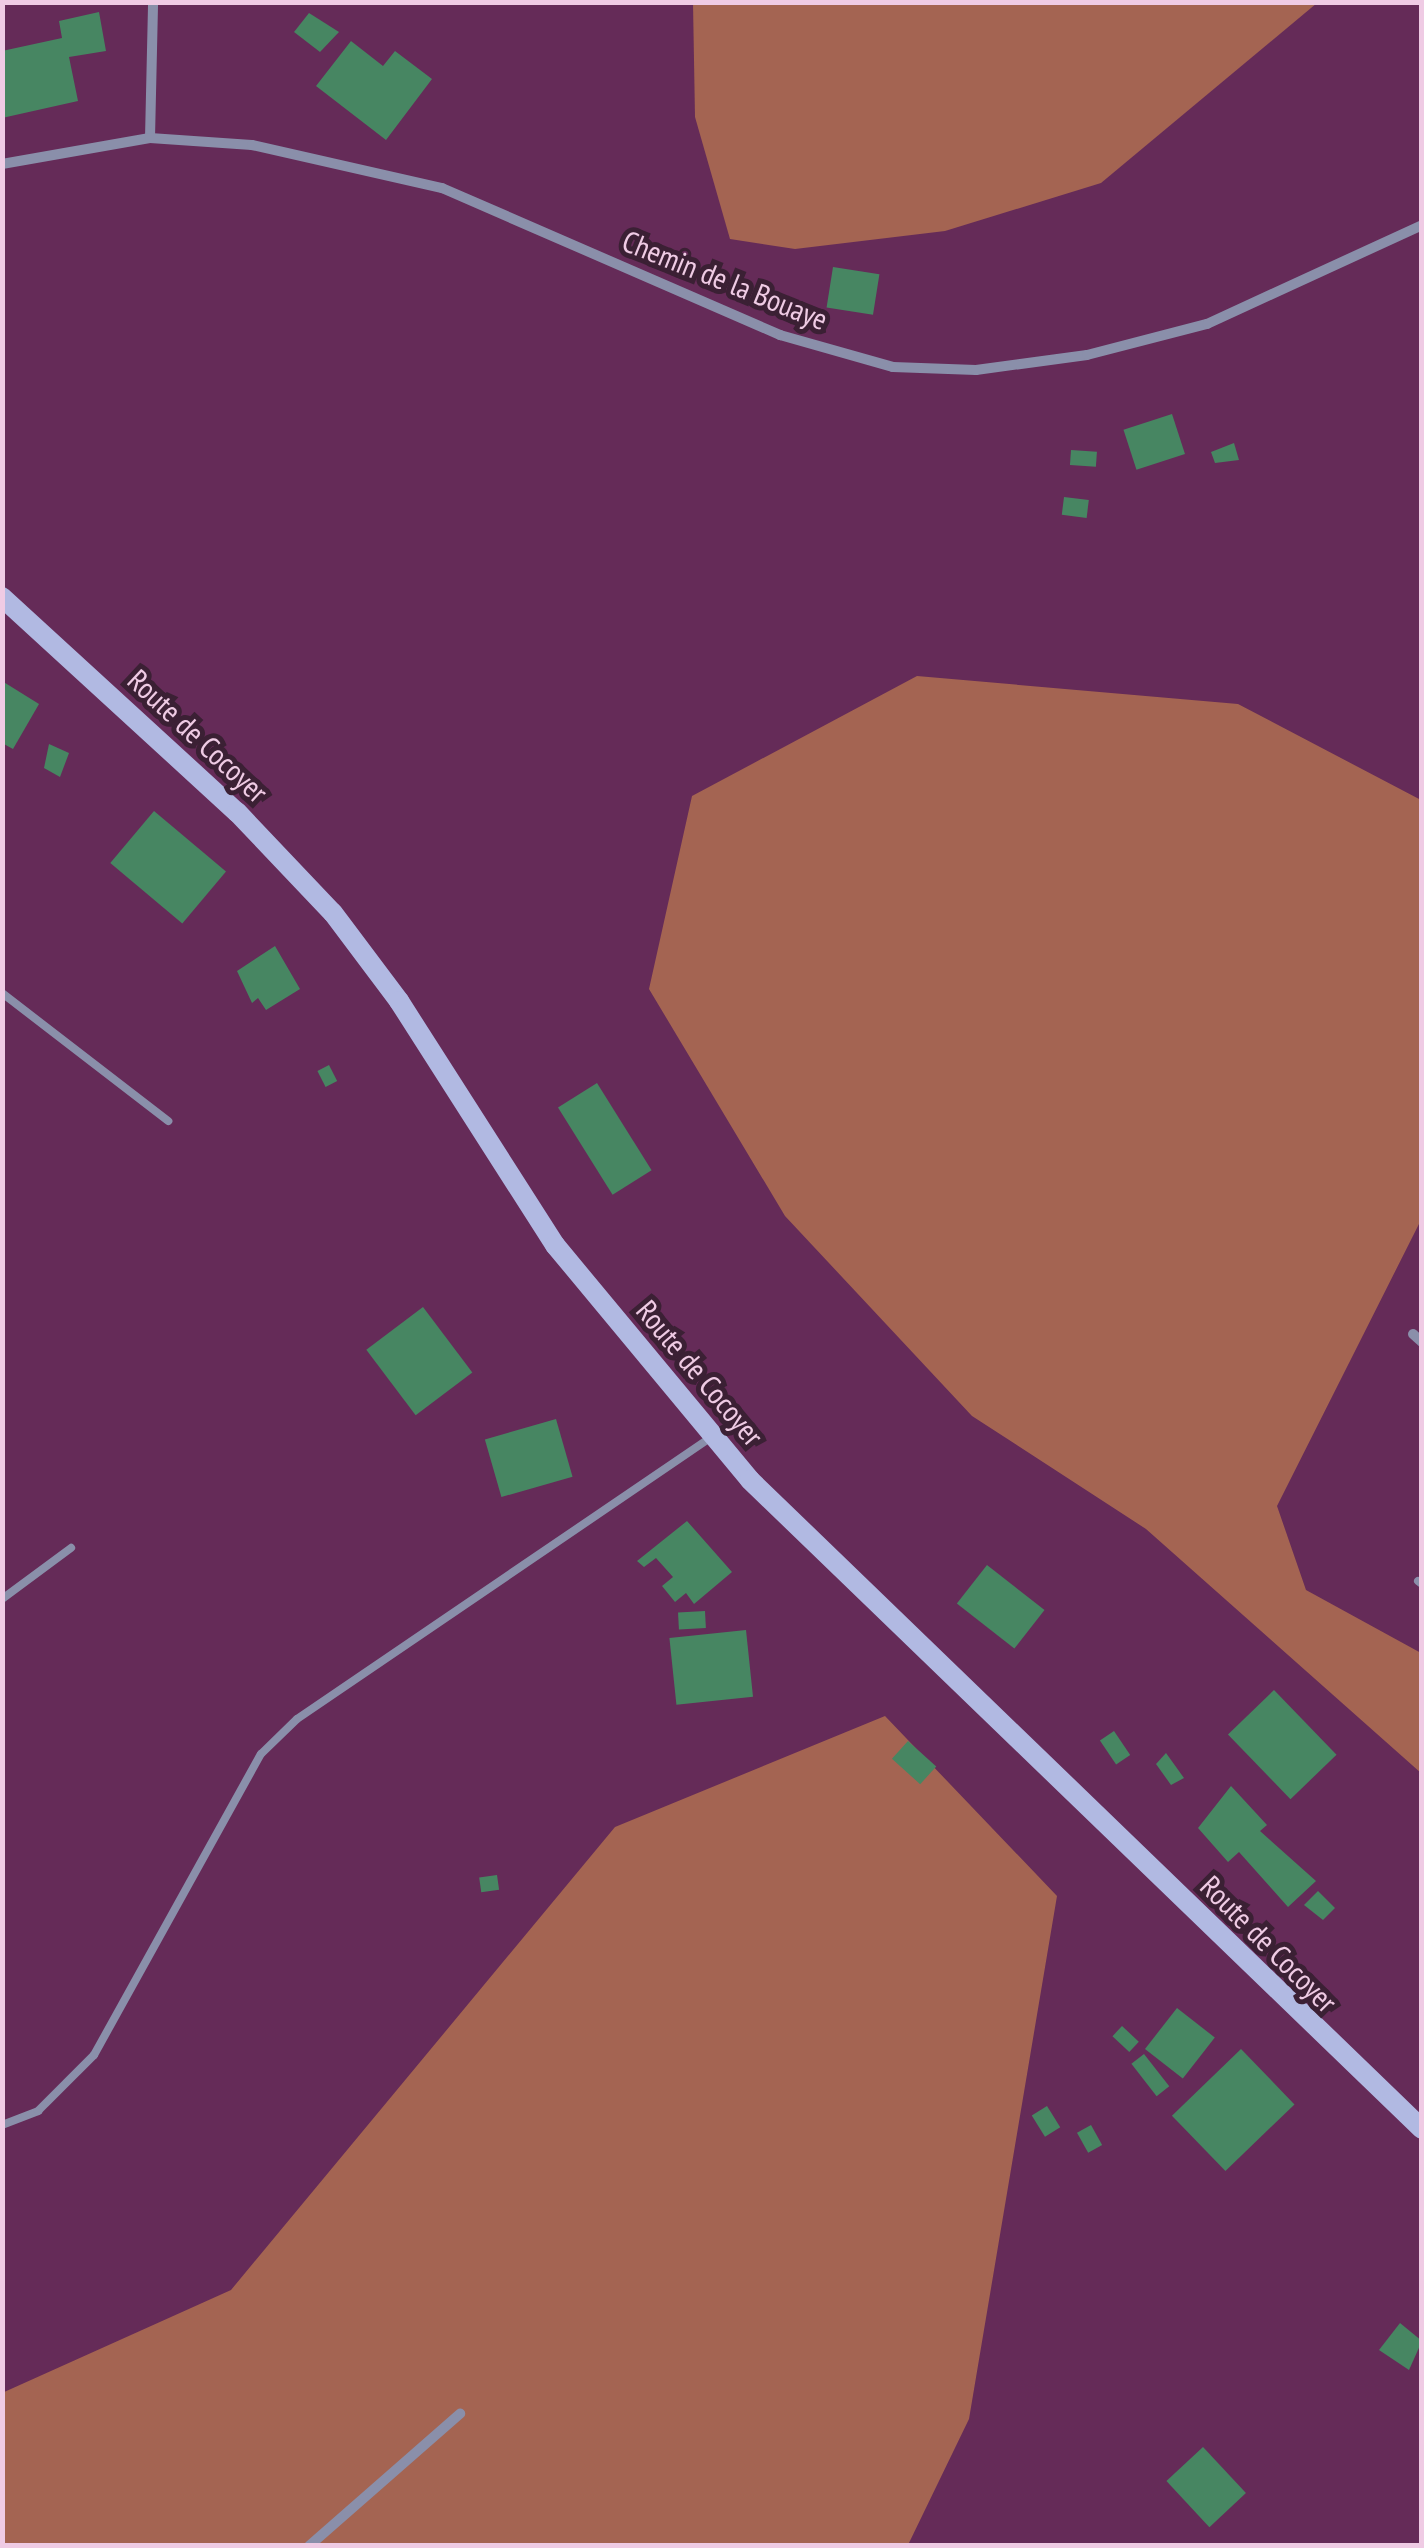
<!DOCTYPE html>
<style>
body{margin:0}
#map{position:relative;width:1424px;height:2548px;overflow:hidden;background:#652b58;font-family:"PT Sans Narrow",sans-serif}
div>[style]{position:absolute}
.forest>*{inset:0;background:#a46452}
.building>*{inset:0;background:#478662;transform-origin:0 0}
.service>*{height:8px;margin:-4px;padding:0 4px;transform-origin:4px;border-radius:4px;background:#8a8faa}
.minor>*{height:10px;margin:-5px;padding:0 5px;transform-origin:5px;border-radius:5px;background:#8a8faa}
.secondary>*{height:20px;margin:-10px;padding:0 10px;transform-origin:10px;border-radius:10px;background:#b1b9e2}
span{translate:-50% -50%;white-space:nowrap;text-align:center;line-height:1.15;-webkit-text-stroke:10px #3b2034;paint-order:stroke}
.street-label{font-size:30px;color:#efcbe4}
.frame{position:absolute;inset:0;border:5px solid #efcbe4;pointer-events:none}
</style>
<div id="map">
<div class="forest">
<i style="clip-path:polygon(693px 3px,693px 2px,1317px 3px,1101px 183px,945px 231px,795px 249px,730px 239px,695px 117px)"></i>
<i style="clip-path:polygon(917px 676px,1238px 704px,1421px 800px,1421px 1220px,1277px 1506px,1306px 1590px,1421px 1653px,1421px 1773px,1146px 1529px,972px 1416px,785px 1216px,649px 989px,692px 796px)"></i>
<i style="clip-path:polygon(885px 1716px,1057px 1896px,969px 2419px,908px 2545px,3px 2545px,2px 2393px,231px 2290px,615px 1827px)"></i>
</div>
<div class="building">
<i style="clip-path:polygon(99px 12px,106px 51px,69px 57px,78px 101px,2px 118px,2px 51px,62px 38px,59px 21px)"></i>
<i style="clip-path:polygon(309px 13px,339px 32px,320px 52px,294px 32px)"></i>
<i style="clip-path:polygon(351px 41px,383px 66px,395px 51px,432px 79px,386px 140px,316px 86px)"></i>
<i style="left:833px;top:267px;width:47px;height:41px;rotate:9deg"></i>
<i style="left:1172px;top:414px;width:42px;height:51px;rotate:72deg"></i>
<i style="clip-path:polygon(1234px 443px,1239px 460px,1215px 463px,1211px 452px)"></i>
<i style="left:1071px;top:450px;width:26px;height:15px;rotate:4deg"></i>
<i style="left:1064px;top:497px;width:25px;height:18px;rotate:7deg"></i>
<i style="clip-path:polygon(2px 681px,39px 704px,13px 749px,2px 743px)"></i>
<i style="clip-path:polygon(49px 744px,69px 753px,60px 777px,44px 768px)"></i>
<i style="left:154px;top:811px;width:94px;height:68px;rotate:40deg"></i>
<i style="clip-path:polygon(275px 946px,300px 989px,266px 1010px,258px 998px,252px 1003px,237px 971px)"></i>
<i style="left:329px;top:1065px;width:18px;height:13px;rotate:63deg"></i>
<i style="left:597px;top:1083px;width:103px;height:46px;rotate:58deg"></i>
<i style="left:423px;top:1307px;width:82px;height:71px;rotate:53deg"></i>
<i style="left:556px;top:1419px;width:60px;height:74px;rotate:74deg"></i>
<i style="clip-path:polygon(687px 1521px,732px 1572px,694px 1604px,686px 1593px,675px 1602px,662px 1586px,673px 1577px,656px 1558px,644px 1567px,637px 1561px)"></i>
<i style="left:987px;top:1565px;width:73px;height:49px;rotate:38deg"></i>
<i style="left:705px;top:1611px;width:17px;height:27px;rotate:87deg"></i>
<i style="left:746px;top:1630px;width:67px;height:77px;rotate:84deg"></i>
<i style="left:1274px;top:1690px;width:90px;height:64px;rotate:46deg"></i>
<i style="left:1114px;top:1731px;width:29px;height:17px;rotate:56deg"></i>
<i style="left:908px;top:1741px;width:38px;height:24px;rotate:42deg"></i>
<i style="clip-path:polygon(1166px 1753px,1184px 1778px,1171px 1785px,1156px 1764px)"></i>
<i style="clip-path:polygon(1231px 1786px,1267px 1825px,1260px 1831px,1316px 1881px,1288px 1907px,1239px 1852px,1228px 1862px,1198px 1828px)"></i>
<i style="left:497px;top:1875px;width:15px;height:18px;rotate:82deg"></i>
<i style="clip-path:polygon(1318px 1891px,1335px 1908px,1323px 1920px,1304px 1905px)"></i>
<i style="left:1177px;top:2008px;width:48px;height:52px;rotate:38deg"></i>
<i style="left:1122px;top:2026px;width:23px;height:14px;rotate:43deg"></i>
<i style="left:1241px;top:2049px;width:77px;height:96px;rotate:46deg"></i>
<i style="left:1144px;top:2054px;width:41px;height:16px;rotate:52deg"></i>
<i style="left:1047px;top:2106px;width:25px;height:18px;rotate:58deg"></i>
<i style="left:1091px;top:2125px;width:23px;height:16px;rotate:61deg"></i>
<i style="clip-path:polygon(1400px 2323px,1422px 2341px,1409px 2370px,1379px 2350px)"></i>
<i style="left:1203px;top:2447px;width:63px;height:50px;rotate:47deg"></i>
</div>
<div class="service">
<i style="left:2px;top:993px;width:210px;rotate:37.6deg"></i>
<i style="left:1418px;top:1581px;width:5px;rotate:37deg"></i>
<i style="left:2px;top:1599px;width:86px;rotate:-36.5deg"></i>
<i style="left:2px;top:2125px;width:39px;rotate:-21deg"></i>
<i style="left:38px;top:2111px;width:79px;rotate:-45deg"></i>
<i style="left:94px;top:2055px;width:344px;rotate:-61deg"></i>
<i style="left:261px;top:1754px;width:50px;rotate:-44.2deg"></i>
<i style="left:297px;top:1719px;width:503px;rotate:-34.23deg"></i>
</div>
<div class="minor">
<i style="left:150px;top:138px;width:136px;rotate:-88.7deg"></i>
<i style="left:2px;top:164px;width:150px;rotate:-10deg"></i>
<i style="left:150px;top:138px;width:102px;rotate:3.9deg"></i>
<i style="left:252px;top:145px;width:195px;rotate:12.8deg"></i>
<i style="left:442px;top:188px;width:369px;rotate:23.5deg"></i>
<i style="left:780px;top:335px;width:117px;rotate:15.8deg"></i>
<i style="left:893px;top:367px;width:83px;rotate:2.1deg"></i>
<i style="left:976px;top:370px;width:112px;rotate:-7.7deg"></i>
<i style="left:1087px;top:355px;width:124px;rotate:-14.5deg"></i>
<i style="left:1207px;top:324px;width:237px;rotate:-24.7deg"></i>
<i style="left:1413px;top:1334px;width:12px;rotate:42deg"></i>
<i style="left:309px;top:2546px;width:201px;rotate:-41.2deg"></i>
</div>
<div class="secondary">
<i style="left:2px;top:597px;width:319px;rotate:42.5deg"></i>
<i style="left:237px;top:812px;width:139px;rotate:46.5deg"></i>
<i style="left:333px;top:913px;width:110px;rotate:53.1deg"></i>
<i style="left:399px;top:1001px;width:290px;rotate:57.4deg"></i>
<i style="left:555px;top:1245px;width:305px;rotate:50.3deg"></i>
<i style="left:750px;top:1480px;width:934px;rotate:44deg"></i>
</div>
<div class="street-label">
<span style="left:725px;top:280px;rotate:22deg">Chemin de la Bouaye</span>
<span style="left:198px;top:736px;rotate:43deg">Route de Cocoyer</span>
<span style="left:700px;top:1373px;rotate:50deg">Route de Cocoyer</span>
<span style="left:1269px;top:1944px;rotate:45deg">Route de Cocoyer</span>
</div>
<div class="frame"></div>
</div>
